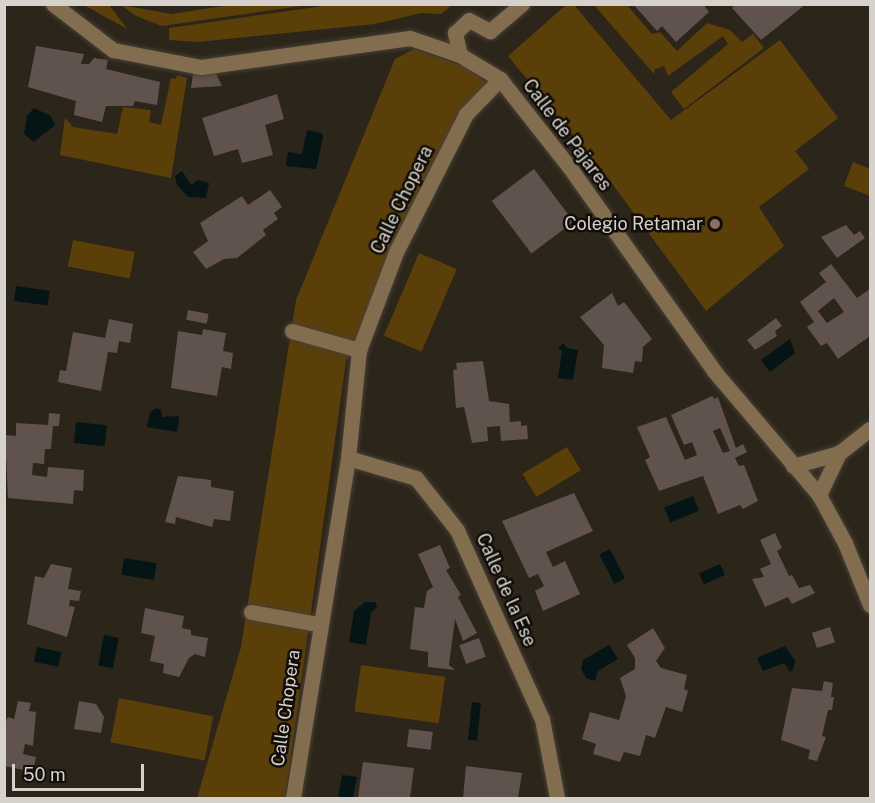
<!DOCTYPE html>
<style>
body{margin:0}
#map{position:relative;width:875px;height:803px;overflow:hidden;background:#2c251a;font-family:"Public Sans",sans-serif}
div>[style]{position:absolute}
.green>*{inset:0;background:#5b3f09;transform-origin:0 0}
.water>*{inset:0;background:#051516;transform-origin:0 0}
.building>*{inset:0;background:#60524d;transform-origin:0 0}
.roads{filter:drop-shadow(0 0 2px #474136) drop-shadow(0 0 2px #474136)}
.minor>*{height:15px;margin:-7.5px;padding:0 7.5px;transform-origin:7.5px;border-radius:7.5px;background:#826e4f}
.dots>*{width:16px;height:16px;translate:-50% -50%;box-sizing:border-box;border:3px solid #110e0a;border-radius:50%}
span{translate:-50% -50%;white-space:nowrap;text-align:center;line-height:1.15;-webkit-text-stroke:5px #110e0a;paint-order:stroke}
.street-label{font-size:18px;color:#d6d1ca}
.poi-label{font-size:18px;color:#d6d1ca}
.right{translate:-100% -50%;text-align:right}
.frame{position:absolute;inset:0;border:6px solid #d6d1ca;pointer-events:none}
.scale{position:absolute;left:12px;top:764px;width:132px;height:27px;box-sizing:border-box;border:3px solid #d6d1ca;border-top:0;padding-left:8px;font-size:18px;line-height:21px;white-space:nowrap;color:#d6d1ca;-webkit-text-stroke:4px #110e0a;paint-order:stroke}
</style>
<div id="map">
<div class="green">
<i style="clip-path:polygon(84px 5px,109px 5px,129px 31px,129px 30px)"></i>
<i style="clip-path:polygon(121px 5px,171px 14px,230px 5px,308px 5px,162px 26px,136px 16px)"></i>
<i style="clip-path:polygon(330px 5px,452px 5px,441px 14px,421px 13px,375px 24px,198px 42px,169px 40px,169px 28px)"></i>
<i style="clip-path:polygon(566px 5px,574px 5px,671px 120px,780px 40px,838px 118px,795px 151px,809px 169px,759px 207px,784px 246px,706px 311px,605px 174px,508px 56px)"></i>
<i style="clip-path:polygon(594px 5px,627px 5px,652px 34px,660px 32px,677px 51px,707px 23px,730px 30px,742px 42px,753px 34px,764px 48px,684px 109px,671px 92px,728px 44px,723px 36px,668px 76px,664px 66px,655px 69px,654px 74px)"></i>
<i style="clip-path:polygon(414px 49px,469px 68px,486px 83px,461px 115px,395px 242px,346px 361px,285px 798px,197px 798px,241px 647px,296px 300px,395px 59px)"></i>
<i style="clip-path:polygon(177px 75px,187px 78px,171px 178px,60px 155px,65px 118px,73px 127px,117px 134px,123px 107px,151px 110px,149px 122px,161px 125px,171px 78px,176px 79px)"></i>
<i style="clip-path:polygon(853px 162px,870px 169px,870px 196px,844px 186px)"></i>
<i style="left:73px;top:240px;width:63px;height:27px;rotate:11deg"></i>
<i style="left:419px;top:253px;width:41px;height:90px;rotate:23deg"></i>
<i style="left:567px;top:447px;width:27px;height:52px;rotate:59deg"></i>
<i style="left:361px;top:665px;width:85px;height:47px;rotate:8deg"></i>
<i style="left:119px;top:698px;width:96px;height:45px;rotate:11deg"></i>
</div>
<div class="water">
<i style="clip-path:polygon(34px 108px,51px 116px,55px 125px,34px 142px,24px 134px,27px 116px)"></i>
<i style="clip-path:polygon(307px 130px,322px 133px,323px 138px,316px 169px,286px 166px,288px 152px,302px 154px)"></i>
<i style="clip-path:polygon(182px 171px,191px 185px,198px 180px,209px 183px,206px 198px,188px 197px,177px 185px,175px 176px)"></i>
<i style="left:16px;top:286px;width:34px;height:15px;rotate:8deg"></i>
<i style="clip-path:polygon(790px 339px,795px 353px,770px 372px,761px 360px)"></i>
<i style="clip-path:polygon(563px 343px,567px 348px,578px 350px,573px 380px,558px 378px,562px 351px,558px 348px)"></i>
<i style="clip-path:polygon(156px 408px,161px 410px,162px 417px,179px 416px,177px 432px,147px 427px,150px 412px)"></i>
<i style="left:76px;top:422px;width:31px;height:21px;rotate:6deg"></i>
<i style="left:693px;top:496px;width:16px;height:31px;rotate:68deg"></i>
<i style="left:610px;top:549px;width:33px;height:12px;rotate:63deg"></i>
<i style="left:124px;top:558px;width:33px;height:17px;rotate:9deg"></i>
<i style="left:720px;top:564px;width:12px;height:23px;rotate:66deg"></i>
<i style="clip-path:polygon(365px 602px,375px 602px,377px 607px,371px 613px,366px 645px,349px 642px,354px 611px)"></i>
<i style="left:104px;top:635px;width:15px;height:31px;rotate:11deg"></i>
<i style="clip-path:polygon(609px 645px,618px 659px,598px 671px,595px 681px,586px 678px,581px 669px,583px 660px)"></i>
<i style="clip-path:polygon(785px 646px,795px 661px,793px 670px,790px 672px,784px 663px,763px 671px,757px 658px)"></i>
<i style="left:37px;top:647px;width:25px;height:15px;rotate:12deg"></i>
<i style="left:472px;top:702px;width:9px;height:38px;rotate:6deg"></i>
<i style="clip-path:polygon(342px 775px,357px 777px,353px 798px,338px 798px)"></i>
</div>
<div class="building">
<i style="clip-path:polygon(633px 4px,703px 4px,709px 12px,676px 42px,662px 26px,657px 31px)"></i>
<i style="clip-path:polygon(735px 4px,806px 4px,761px 40px,732px 8px)"></i>
<i style="clip-path:polygon(36px 46px,84px 54px,81px 64px,89px 64px,94px 58px,108px 60px,106px 69px,160px 82px,157px 105px,135px 101px,133px 106px,106px 106px,102px 122px,74px 115px,76px 101px,28px 87px)"></i>
<i style="clip-path:polygon(215px 72px,222px 86px,191px 88px,193px 74px)"></i>
<i style="clip-path:polygon(277px 94px,284px 119px,265px 125px,273px 155px,242px 163px,238px 149px,214px 156px,202px 118px)"></i>
<i style="left:534px;top:169px;width:66px;height:53px;rotate:53deg"></i>
<i style="clip-path:polygon(270px 190px,282px 207px,274px 213px,278px 219px,263px 230px,266px 235px,237px 258px,224px 259px,206px 269px,193px 252px,208px 241px,200px 223px,242px 196px,248px 205px)"></i>
<i style="clip-path:polygon(846px 225px,854px 235px,860px 231px,865px 238px,837px 258px,821px 237px)"></i>
<i style="clip-path:polygon(evenodd,831px 264px,857px 298px,870px 289px,870px 336px,838px 359px,827px 343px,821px 346px,807px 327px,814px 322px,800px 302px,826px 282px,819px 273px,831px 264px,834px 298px,844px 312px,827px 323px,818px 311px,834px 298px)"></i>
<i style="clip-path:polygon(612px 293px,618px 306px,624px 302px,652px 339px,643px 347px,642px 362px,635px 361px,633px 373px,602px 368px,604px 345px,580px 317px)"></i>
<i style="left:188px;top:310px;width:21px;height:10px;rotate:11deg"></i>
<i style="clip-path:polygon(776px 318px,782px 326px,775px 331px,777px 336px,755px 350px,747px 340px)"></i>
<i style="clip-path:polygon(109px 319px,133px 324px,130px 343px,119px 341px,117px 353px,108px 352px,101px 391px,58px 382px,60px 370px,66px 371px,73px 332px,105px 338px)"></i>
<i style="clip-path:polygon(203px 329px,226px 333px,223px 351px,233px 353px,231px 369px,222px 367px,217px 396px,171px 388px,178px 331px,202px 335px)"></i>
<i style="clip-path:polygon(483px 361px,489px 401px,509px 404px,510px 422px,521px 421px,521px 426px,527px 425px,528px 439px,501px 441px,500px 426px,487px 427px,488px 441px,472px 443px,464px 407px,456px 408px,453px 370px,457px 369px,456px 363px)"></i>
<i style="clip-path:polygon(evenodd,712px 396px,715px 399px,718px 397px,736px 448px,743px 444px,747px 452px,735px 458px,739px 466px,744px 465px,758px 501px,743px 509px,740px 505px,718px 514px,703px 476px,659px 491px,645px 460px,650px 457px,637px 427px,666px 417px,685px 460px,697px 455px,692px 442px,684px 445px,671px 415px,712px 396px,720px 428px,730px 451px,723px 453px,713px 431px,720px 428px)"></i>
<i style="clip-path:polygon(49px 413px,60px 414px,59px 426px,53px 426px,51px 449px,45px 449px,44px 464px,33px 463px,32px 475px,47px 477px,48px 467px,84px 470px,83px 491px,74px 490px,73px 504px,8px 498px,5px 435px,16px 436px,16px 423px,48px 425px)"></i>
<i style="clip-path:polygon(178px 476px,211px 480px,211px 487px,234px 491px,230px 521px,214px 519px,212px 527px,176px 517px,175px 524px,165px 522px)"></i>
<i style="clip-path:polygon(574px 493px,593px 531px,546px 552px,553px 567px,565px 561px,580px 594px,543px 611px,535px 591px,544px 586px,538px 574px,529px 578px,502px 521px)"></i>
<i style="clip-path:polygon(775px 533px,782px 548px,777px 551px,789px 576px,792px 575px,799px 588px,810px 585px,815px 593px,792px 604px,788px 597px,765px 607px,752px 579px,764px 577px,760px 569px,771px 564px,760px 540px)"></i>
<i style="clip-path:polygon(440px 545px,450px 568px,446px 570px,461px 595px,458px 597px,477px 633px,463px 641px,455px 619px,449px 665px,455px 670px,428px 667px,428px 652px,410px 649px,415px 607px,424px 608px,427px 591px,433px 587px,418px 554px)"></i>
<i style="clip-path:polygon(51px 564px,72px 568px,68px 589px,81px 591px,79px 601px,70px 600px,69px 606px,75px 607px,67px 637px,27px 624px,35px 576px,44px 578px)"></i>
<i style="clip-path:polygon(145px 608px,184px 616px,182px 628px,191px 630px,191px 635px,208px 638px,205px 657px,195px 654px,189px 658px,179px 677px,163px 673px,164px 664px,150px 661px,155px 636px,141px 633px)"></i>
<i style="left:830px;top:627px;width:16px;height:19px;rotate:72deg"></i>
<i style="clip-path:polygon(653px 628px,665px 648px,656px 661px,661px 668px,687px 675px,684px 689px,688px 691px,682px 712px,666px 707px,655px 738px,646px 735px,640px 756px,624px 752px,620px 762px,593px 754px,596px 744px,582px 739px,590px 712px,619px 720px,626px 696px,620px 678px,635px 669px,635px 658px,627px 645px)"></i>
<i style="left:479px;top:638px;width:20px;height:21px;rotate:70deg"></i>
<i style="clip-path:polygon(824px 681px,833px 683px,831px 697px,834px 697px,832px 710px,828px 710px,822px 736px,826px 737px,817px 761px,808px 759px,810px 750px,781px 740px,792px 688px,822px 691px)"></i>
<i style="clip-path:polygon(18px 701px,31px 703px,29px 711px,36px 712px,33px 746px,25px 744px,23px 754px,36px 757px,33px 772px,4px 766px,4px 724px,8px 717px,14px 719px)"></i>
<i style="clip-path:polygon(79px 701px,96px 704px,104px 717px,101px 733px,74px 729px)"></i>
<i style="left:409px;top:729px;width:24px;height:18px;rotate:7deg"></i>
<i style="clip-path:polygon(363px 762px,414px 768px,410px 798px,358px 798px)"></i>
<i style="clip-path:polygon(466px 766px,522px 773px,518px 798px,463px 798px)"></i>
</div>
<div class="roads">
<div class="minor">
<i style="left:53px;top:4px;width:76px;rotate:37.5deg"></i>
<i style="left:113px;top:50px;width:90px;rotate:10.9deg"></i>
<i style="left:201px;top:67px;width:211px;rotate:-7.9deg"></i>
<i style="left:410px;top:38px;width:53px;rotate:18.8deg"></i>
<i style="left:460px;top:55px;width:47px;rotate:31deg"></i>
<i style="left:500px;top:79px;width:113px;rotate:51.8deg"></i>
<i style="left:570px;top:168px;width:249px;rotate:54.6deg"></i>
<i style="left:714px;top:371px;width:162px;rotate:49.7deg"></i>
<i style="left:819px;top:495px;width:55px;rotate:61.6deg"></i>
<i style="left:845px;top:543px;width:67px;rotate:68deg"></i>
<i style="left:460px;top:55px;width:23px;rotate:-103deg"></i>
<i style="left:455px;top:33px;width:19px;rotate:-43deg"></i>
<i style="left:469px;top:20px;width:24px;rotate:28deg"></i>
<i style="left:490px;top:31px;width:42px;rotate:-40.2deg"></i>
<i style="left:292px;top:331px;width:70px;rotate:15.8deg"></i>
<i style="left:348px;top:458px;width:71px;rotate:16.4deg"></i>
<i style="left:416px;top:478px;width:66px;rotate:51.7deg"></i>
<i style="left:457px;top:530px;width:207px;rotate:65.8deg"></i>
<i style="left:542px;top:719px;width:80px;rotate:79.2deg"></i>
<i style="left:793px;top:466px;width:48px;rotate:-15.8deg"></i>
<i style="left:839px;top:453px;width:39px;rotate:-38deg"></i>
<i style="left:819px;top:495px;width:47px;rotate:-64.5deg"></i>
<i style="left:251px;top:612px;width:68px;rotate:10.2deg"></i>
<i style="left:293px;top:798px;width:344px;rotate:-80.8deg"></i>
<i style="left:348px;top:458px;width:109px;rotate:-84.2deg"></i>
<i style="left:359px;top:350px;width:105px;rotate:-69.3deg"></i>
<i style="left:396px;top:252px;width:155px;rotate:-63.1deg"></i>
<i style="left:466px;top:114px;width:49px;rotate:-45.8deg"></i>
</div>
</div>
<div class="dots">
<i style="left:715px;top:224px;background:#8d6e63"></i>
</div>
<div class="street-label">
<span style="left:567px;top:135px;rotate:53deg">Calle de Pajares</span>
<span style="left:402px;top:200px;rotate:-64deg">Calle Chopera</span>
<span style="left:506px;top:590px;rotate:66deg">Calle de la Ese</span>
<span style="left:286px;top:708px;rotate:-82deg">Calle Chopera</span>
</div>
<div class="poi-label">
<span class="right" style="left:703px;top:224px">Colegio Retamar</span>
</div>
<div class="frame"></div>
<div class="scale">50 m</div>
</div>
